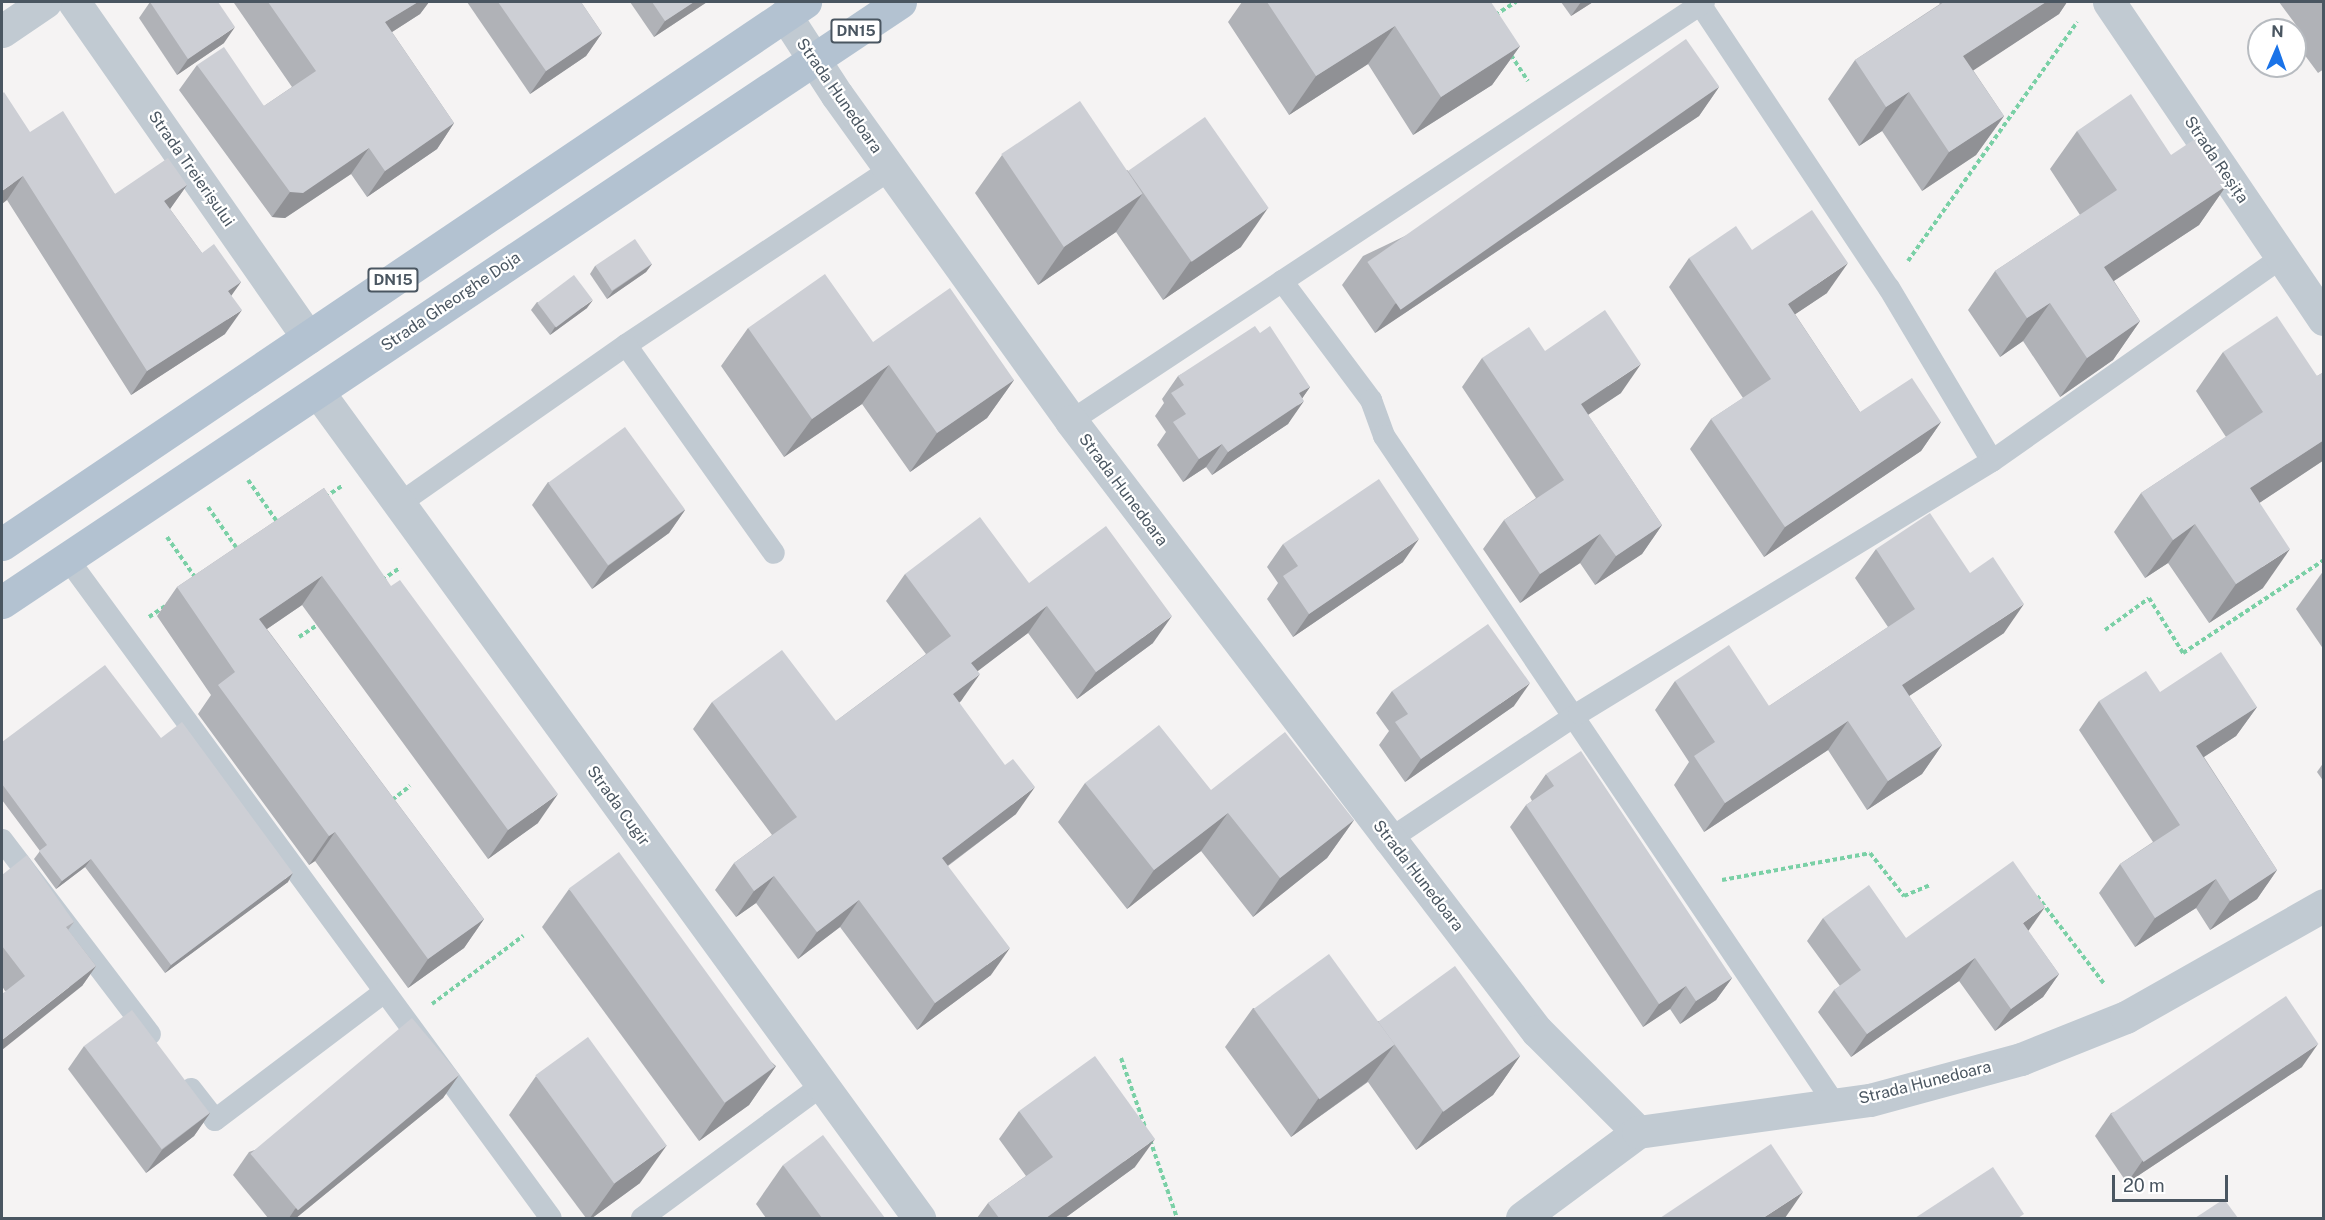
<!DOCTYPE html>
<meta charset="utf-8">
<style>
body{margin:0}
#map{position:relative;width:2325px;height:1220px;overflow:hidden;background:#f5f3f3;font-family:"Public Sans",sans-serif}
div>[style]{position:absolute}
.path>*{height:4px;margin-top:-2px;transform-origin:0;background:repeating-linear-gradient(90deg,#7ad0a6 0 4.5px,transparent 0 7.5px)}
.lane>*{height:22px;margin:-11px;padding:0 11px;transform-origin:11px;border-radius:11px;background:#c1cad2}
.street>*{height:33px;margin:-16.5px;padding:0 16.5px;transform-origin:16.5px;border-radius:16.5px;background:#c1cad2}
.primary>*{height:33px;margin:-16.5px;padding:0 16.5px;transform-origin:16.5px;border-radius:16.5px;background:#b3c2d1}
.wall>*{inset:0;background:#b0b2b7}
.shaded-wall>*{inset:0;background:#909195}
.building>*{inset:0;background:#cdcfd5;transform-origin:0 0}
span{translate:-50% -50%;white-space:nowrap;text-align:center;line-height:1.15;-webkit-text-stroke:4.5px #fff;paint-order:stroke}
.shield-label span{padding:2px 4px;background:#fff;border:2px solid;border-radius:4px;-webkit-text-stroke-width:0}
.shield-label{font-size:15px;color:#4a5661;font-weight:700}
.street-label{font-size:16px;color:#4a5661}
.frame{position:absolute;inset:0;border:3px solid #4a5661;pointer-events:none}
.north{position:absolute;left:2247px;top:18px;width:60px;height:60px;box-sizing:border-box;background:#fff;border:2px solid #b7bbc0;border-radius:50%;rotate:2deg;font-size:16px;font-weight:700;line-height:24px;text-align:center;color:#4a5661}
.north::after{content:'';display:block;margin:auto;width:21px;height:27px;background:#1a73e8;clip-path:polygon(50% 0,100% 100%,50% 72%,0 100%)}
.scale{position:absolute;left:2112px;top:1175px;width:116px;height:27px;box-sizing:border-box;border:3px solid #4a5661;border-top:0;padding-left:8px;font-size:18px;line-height:21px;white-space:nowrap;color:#4a5661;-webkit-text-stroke:4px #fff;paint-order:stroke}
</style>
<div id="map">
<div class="path">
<i style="left:1495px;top:15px;width:25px;rotate:-32deg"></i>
<i style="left:1511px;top:55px;width:31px;rotate:57deg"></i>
<i style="left:1908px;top:261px;width:293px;rotate:-54.7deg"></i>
<i style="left:248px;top:480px;width:52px;rotate:55.1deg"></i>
<i style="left:325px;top:497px;width:20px;rotate:-33deg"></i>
<i style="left:208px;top:507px;width:52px;rotate:55.1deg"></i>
<i style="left:167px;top:537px;width:52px;rotate:55.1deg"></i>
<i style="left:382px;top:580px;width:22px;rotate:-34deg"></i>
<i style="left:149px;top:617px;width:23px;rotate:-34deg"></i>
<i style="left:2105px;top:630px;width:54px;rotate:-36deg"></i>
<i style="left:2149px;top:598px;width:65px;rotate:58.3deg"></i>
<i style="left:2183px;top:653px;width:169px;rotate:-33.4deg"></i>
<i style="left:299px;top:637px;width:24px;rotate:-33deg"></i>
<i style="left:392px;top:800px;width:23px;rotate:-38deg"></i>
<i style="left:1722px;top:880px;width:150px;rotate:-10.3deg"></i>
<i style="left:1870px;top:853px;width:55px;rotate:51.7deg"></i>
<i style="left:1904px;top:896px;width:28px;rotate:-23deg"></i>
<i style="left:2037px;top:896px;width:112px;rotate:52.6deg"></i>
<i style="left:432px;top:1004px;width:114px;rotate:-36.8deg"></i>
<i style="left:1121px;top:1058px;width:73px;rotate:70.8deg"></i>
<i style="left:1150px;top:1140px;width:83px;rotate:70.9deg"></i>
</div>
<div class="lane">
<i style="left:1700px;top:4px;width:341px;rotate:56.4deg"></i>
<i style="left:1889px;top:288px;width:201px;rotate:59.2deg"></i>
<i style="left:1282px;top:281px;width:149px;rotate:53.2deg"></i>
<i style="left:1371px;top:400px;width:38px;rotate:70deg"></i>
<i style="left:1384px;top:436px;width:805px;rotate:55.99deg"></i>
<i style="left:626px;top:345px;width:318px;rotate:-33.6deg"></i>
<i style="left:1071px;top:421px;width:759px;rotate:-33.5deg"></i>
<i style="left:399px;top:504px;width:277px;rotate:-35deg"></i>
<i style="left:626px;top:345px;width:255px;rotate:54.6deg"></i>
<i style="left:67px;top:558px;width:818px;rotate:53.75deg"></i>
<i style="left:1390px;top:839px;width:227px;rotate:-33.7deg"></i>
<i style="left:1579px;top:713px;width:484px;rotate:-31.4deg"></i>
<i style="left:1992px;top:461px;width:355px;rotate:-35.1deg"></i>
<i style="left:2px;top:840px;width:244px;rotate:52.7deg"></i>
<i style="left:191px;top:1089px;width:39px;rotate:52deg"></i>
<i style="left:215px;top:1120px;width:212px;rotate:-37.1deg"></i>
<i style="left:642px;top:1218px;width:221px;rotate:-36.4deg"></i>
</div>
<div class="street">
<i style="left:74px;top:2px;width:409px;rotate:55.1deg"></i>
<i style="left:2109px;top:2px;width:383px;rotate:55.9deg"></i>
<i style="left:785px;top:15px;width:95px;rotate:57deg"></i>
<i style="left:837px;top:95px;width:401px;rotate:54.3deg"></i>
<i style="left:1071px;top:421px;width:526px;rotate:52.65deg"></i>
<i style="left:1390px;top:839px;width:242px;rotate:52.6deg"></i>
<i style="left:1537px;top:1031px;width:143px;rotate:45deg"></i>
<i style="left:2px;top:31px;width:52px;rotate:-34deg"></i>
<i style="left:318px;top:392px;width:1022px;rotate:53.96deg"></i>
<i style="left:1522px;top:1218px;width:144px;rotate:-36.6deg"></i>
<i style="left:1638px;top:1132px;width:234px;rotate:-7.9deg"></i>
<i style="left:1870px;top:1100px;width:156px;rotate:-15.2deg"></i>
<i style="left:2021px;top:1059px;width:113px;rotate:-21.8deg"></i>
<i style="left:2126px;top:1017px;width:227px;rotate:-29.5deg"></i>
</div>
<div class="primary">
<i style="left:2px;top:544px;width:969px;rotate:-34.02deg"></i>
<i style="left:2px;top:602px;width:1080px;rotate:-33.75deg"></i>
</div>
<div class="wall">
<i style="clip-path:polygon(150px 2px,224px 43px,177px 75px,139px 18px)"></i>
<i style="clip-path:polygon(235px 2px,429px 2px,420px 14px,392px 32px,454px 123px,437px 149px,367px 197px,351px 174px,285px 218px,272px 217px,179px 90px,197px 65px,264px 106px,292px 87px,234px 3px)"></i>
<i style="clip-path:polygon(467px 2px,581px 2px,602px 33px,586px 56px,530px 94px)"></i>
<i style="clip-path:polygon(630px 2px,707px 2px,654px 37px)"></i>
<i style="clip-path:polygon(1242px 2px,1380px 2px,1380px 3px,1520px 46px,1492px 85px,1413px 135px,1368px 64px,1289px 115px,1228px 22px)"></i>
<i style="clip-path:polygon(1561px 2px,1593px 2px,1571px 16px)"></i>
<i style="clip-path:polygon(1938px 2px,2067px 2px,2059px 14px,1973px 70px,2004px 116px,1976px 155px,1922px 191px,1882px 131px,1859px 146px,1828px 99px,1855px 60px,1940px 4px)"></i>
<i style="clip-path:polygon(2279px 2px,2324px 2px,2324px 69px,2318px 73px,2295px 42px,2295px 35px,2299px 29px)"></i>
<i style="clip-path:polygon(1719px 87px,1699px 116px,1375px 333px,1342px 285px,1363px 256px)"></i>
<i style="clip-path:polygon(2077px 131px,2171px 155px,2226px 186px,2199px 225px,2114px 281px,2140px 321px,2113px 360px,2060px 397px,2023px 341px,2000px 357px,1968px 310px,1995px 271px,2080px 215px,2050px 169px)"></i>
<i style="clip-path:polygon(30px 132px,115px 194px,187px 185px,170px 209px,202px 253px,241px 282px,231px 295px,225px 334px,131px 395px,7px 200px)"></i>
<i style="clip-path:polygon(1002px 155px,1127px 170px,1241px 247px,1163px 300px,1116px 232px,1038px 285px,975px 193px)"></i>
<i style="clip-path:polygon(1752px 250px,1827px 293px,1795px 314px,1860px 412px,1941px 422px,1921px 451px,1764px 557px,1690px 449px,1711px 419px,1743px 398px,1669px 287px,1689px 258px)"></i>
<i style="clip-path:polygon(652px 264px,646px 272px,607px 299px,590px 274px,595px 266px)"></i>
<i style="clip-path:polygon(537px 302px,587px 308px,550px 335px,531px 310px)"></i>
<i style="clip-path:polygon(748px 328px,873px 342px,1014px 380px,987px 418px,910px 472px,862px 404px,784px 457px,721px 366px)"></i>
<i style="clip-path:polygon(1260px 333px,1310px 387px,1302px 398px,1288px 424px,1212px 475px,1206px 467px,1183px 482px,1157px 445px,1166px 432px,1155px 416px,1164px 403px,1162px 399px,1178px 376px)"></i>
<i style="clip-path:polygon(1545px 351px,1621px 393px,1588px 415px,1662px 525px,1642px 554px,1595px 585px,1580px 563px,1520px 603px,1483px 549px,1504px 520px,1536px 498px,1462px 387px,1482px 358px)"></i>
<i style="clip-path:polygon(2223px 352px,2317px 376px,2324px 372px,2324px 460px,2259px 503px,2263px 588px,2209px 623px,2168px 563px,2145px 578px,2114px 532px,2141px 493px,2226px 437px,2196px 391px)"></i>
<i style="clip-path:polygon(548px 482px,685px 510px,669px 533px,592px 589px,532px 505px)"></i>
<i style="clip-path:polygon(324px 488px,538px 823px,488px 859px,302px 605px,267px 629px,484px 919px,464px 948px,408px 988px,315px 861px,309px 865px,198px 714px,211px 695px,157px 616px,177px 587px)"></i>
<i style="clip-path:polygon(1283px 544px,1403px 562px,1293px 637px,1267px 599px,1278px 583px,1267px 567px)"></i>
<i style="clip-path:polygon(1876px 549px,2004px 633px,1909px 696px,1942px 745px,1922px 774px,1867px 810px,1828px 750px,1704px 832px,1674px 785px,1689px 762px,1655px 710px,1675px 681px,1769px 706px,1888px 627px,1855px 578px)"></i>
<i style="clip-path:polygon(2324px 570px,2324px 650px,2296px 609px)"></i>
<i style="clip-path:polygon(905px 574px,1029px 583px,1153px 643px,1077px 699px,1028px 633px,977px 671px,961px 701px,959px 703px,1016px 814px,948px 866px,991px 975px,917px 1030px,840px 927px,798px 959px,756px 903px,736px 917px,715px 890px,734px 863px,772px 835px,693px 729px,712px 702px,836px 721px,926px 654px,886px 601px)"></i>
<i style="clip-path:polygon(1392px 691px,1514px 706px,1405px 782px,1379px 745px,1389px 731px,1376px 713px)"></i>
<i style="clip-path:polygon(2160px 692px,2257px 707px,2236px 736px,2204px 757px,2277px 870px,2257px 899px,2210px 930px,2196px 908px,2135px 947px,2099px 893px,2120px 864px,2153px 842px,2079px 730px,2099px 701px)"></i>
<i style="clip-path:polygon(161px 738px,288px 882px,165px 973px,85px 867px,56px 889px,34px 859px,40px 851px,2px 800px,2px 742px)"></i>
<i style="clip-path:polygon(2324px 762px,2324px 782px,2317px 772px)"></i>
<i style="clip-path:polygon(1546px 774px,1732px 978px,1716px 1000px,1680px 1024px,1670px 1009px,1643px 1027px,1510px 827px,1526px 805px,1532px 801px,1530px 797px)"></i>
<i style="clip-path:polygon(1085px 783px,1211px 790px,1354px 820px,1327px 858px,1253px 917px,1201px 851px,1127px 909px,1058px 822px)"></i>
<i style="clip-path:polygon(2px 875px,74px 922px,68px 930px,96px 966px,82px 986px,5px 991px,2px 986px)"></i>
<i style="clip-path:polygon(569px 889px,776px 1066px,749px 1105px,699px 1141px,542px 927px)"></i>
<i style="clip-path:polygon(1823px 918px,1906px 938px,2029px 930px,2028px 931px,2059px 974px,2043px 997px,1995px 1031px,1959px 981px,1851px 1057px,1818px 1012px,1834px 990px,1840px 986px,1807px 941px)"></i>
<i style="clip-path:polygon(1253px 1008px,1378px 1021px,1520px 1056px,1493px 1095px,1416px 1150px,1368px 1082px,1291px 1137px,1225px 1047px)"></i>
<i style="clip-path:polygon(84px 1046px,210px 1113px,194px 1136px,146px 1173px,68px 1069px)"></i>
<i style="clip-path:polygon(2302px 1067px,2127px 1183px,2095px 1136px,2111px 1113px)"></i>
<i style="clip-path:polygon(459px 1075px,443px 1098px,296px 1218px,268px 1218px,233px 1175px,249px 1152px)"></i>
<i style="clip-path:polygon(536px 1076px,640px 1183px,592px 1218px,586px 1218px,509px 1115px)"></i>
<i style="clip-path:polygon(1019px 1111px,1135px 1167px,1065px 1218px,977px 1218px,988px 1203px,1026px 1176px,999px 1139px)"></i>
<i style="clip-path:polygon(783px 1165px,885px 1218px,766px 1218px,756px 1204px)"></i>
</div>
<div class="shaded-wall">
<i style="clip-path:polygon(418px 2px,429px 2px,420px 14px,367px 48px,385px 22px)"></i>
<i style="clip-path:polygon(694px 2px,707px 2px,654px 37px,665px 21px)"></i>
<i style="clip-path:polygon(1581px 2px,1593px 2px,1571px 16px)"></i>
<i style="clip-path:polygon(2046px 2px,2067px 2px,2059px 14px,1936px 95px,1963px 56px)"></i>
<i style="clip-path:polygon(1395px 26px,1368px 64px,1289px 115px,1316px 76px)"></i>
<i style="clip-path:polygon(235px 27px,224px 43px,177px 75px,188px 59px)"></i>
<i style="clip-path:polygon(602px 33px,586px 56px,530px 94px,546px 71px)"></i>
<i style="clip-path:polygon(1520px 46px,1492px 85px,1413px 135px,1441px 97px)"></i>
<i style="clip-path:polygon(1719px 87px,1699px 116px,1375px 333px,1395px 304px)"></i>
<i style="clip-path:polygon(1909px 92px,1882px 131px,1859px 146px,1886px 107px)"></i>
<i style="clip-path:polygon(2004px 116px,1976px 155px,1922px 191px,1949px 152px)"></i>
<i style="clip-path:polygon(454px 123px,437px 149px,367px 197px,385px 171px)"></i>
<i style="clip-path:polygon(369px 148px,351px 174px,285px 218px,272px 217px,290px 192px)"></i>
<i style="clip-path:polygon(23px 176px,7px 200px,2px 204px,2px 191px)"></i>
<i style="clip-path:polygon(187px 185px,170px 209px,164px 201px)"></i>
<i style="clip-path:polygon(2226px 186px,2199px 225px,2077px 305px,2104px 267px)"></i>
<i style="clip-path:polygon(1143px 193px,1116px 232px,1038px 285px,1065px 246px)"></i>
<i style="clip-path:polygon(1268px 208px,1241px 247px,1163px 300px,1190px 262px)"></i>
<i style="clip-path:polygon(1848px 263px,1827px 293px,1767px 333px,1788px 304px)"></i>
<i style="clip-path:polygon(652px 264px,646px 272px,607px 299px,613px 291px)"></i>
<i style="clip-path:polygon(241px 282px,224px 306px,228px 291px)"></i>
<i style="clip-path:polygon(593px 300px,587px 308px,550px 335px,555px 327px)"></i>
<i style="clip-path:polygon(2050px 303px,2023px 341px,2000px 357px,2027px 318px)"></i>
<i style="clip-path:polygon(242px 310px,225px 334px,131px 395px,147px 371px)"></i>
<i style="clip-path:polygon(2140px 321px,2113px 360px,2060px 397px,2087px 358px)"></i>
<i style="clip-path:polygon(1641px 364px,1621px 393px,1560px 433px,1581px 404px)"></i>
<i style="clip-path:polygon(889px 365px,862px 404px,784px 457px,812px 419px)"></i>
<i style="clip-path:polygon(1014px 380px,987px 418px,910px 472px,937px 433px)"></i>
<i style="clip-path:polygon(1310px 387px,1297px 406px,1304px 401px,1288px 424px,1212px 475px,1228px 452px,1299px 393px)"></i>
<i style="clip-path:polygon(1941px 422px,1921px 451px,1764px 557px,1785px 527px)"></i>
<i style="clip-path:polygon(2324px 440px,2324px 460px,2223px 527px,2250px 488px)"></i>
<i style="clip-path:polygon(1222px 444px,1206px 467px,1183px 482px,1199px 459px)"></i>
<i style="clip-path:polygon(685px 510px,669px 533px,592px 589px,608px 566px)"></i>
<i style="clip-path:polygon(2195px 524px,2168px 563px,2145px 578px,2173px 540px)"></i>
<i style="clip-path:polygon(1662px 525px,1642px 554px,1595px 585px,1616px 556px)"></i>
<i style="clip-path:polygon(1600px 534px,1580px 563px,1520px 603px,1540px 574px)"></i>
<i style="clip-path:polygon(1419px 539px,1403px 562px,1293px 637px,1309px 614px)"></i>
<i style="clip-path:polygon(2290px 549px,2263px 588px,2209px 623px,2236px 584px)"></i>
<i style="clip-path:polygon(322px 576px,302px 605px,239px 648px,259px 619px)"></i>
<i style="clip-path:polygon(2024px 604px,2004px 633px,1882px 714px,1902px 685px)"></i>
<i style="clip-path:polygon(1047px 606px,1028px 633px,953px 690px,971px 663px)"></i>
<i style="clip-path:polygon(1172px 616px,1153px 643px,1077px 699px,1096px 672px)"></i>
<i style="clip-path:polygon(980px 674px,961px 701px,934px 721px,953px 694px)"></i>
<i style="clip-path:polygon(1530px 683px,1514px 706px,1405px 782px,1421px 759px)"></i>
<i style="clip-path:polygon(2257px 707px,2236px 736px,2176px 775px,2196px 746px)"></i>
<i style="clip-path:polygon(1848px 721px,1828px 750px,1704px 832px,1725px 803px)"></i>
<i style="clip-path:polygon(1942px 745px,1922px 774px,1867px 810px,1888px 781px)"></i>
<i style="clip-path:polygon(1035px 787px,1016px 814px,923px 884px,942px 858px)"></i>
<i style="clip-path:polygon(558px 794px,538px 823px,488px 859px,508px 830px)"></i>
<i style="clip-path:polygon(1228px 813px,1201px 851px,1127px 909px,1154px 870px)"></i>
<i style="clip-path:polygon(1354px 820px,1327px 858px,1253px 917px,1280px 878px)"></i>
<i style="clip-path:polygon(335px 832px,315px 861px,309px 865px,329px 836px)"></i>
<i style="clip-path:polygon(91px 859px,85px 867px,56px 889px,62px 881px)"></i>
<i style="clip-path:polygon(2277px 870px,2257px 899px,2210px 930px,2230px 901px)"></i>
<i style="clip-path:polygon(293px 873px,288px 882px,165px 973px,171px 965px)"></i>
<i style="clip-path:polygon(774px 876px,756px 903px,736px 917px,754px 891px)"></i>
<i style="clip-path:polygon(2216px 879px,2196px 908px,2135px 947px,2155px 918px)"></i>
<i style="clip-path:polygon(859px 900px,840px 927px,798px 959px,817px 932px)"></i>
<i style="clip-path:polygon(2045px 907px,2029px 930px,2007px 946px,2023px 923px)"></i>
<i style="clip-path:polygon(484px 919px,464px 948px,408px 988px,428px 959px)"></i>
<i style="clip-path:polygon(1010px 948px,991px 975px,917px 1030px,935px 1003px)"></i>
<i style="clip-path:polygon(1975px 958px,1959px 981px,1851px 1057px,1867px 1034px)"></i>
<i style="clip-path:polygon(96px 966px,82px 986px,2px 1050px,2px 1040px)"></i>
<i style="clip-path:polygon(2059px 974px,2043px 997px,1995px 1031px,2011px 1009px)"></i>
<i style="clip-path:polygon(1732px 978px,1716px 1000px,1680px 1024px,1696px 1001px)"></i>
<i style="clip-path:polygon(1686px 986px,1670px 1009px,1643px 1027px,1659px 1004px)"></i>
<i style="clip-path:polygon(1395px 1044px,1367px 1082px,1291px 1137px,1318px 1099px)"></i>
<i style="clip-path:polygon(2318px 1044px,2302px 1067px,2127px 1183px,2143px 1160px)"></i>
<i style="clip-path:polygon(1520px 1056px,1493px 1095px,1416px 1150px,1443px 1111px)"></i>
<i style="clip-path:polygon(776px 1066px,749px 1105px,699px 1141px,726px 1102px)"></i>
<i style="clip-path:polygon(459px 1075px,443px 1098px,296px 1218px,289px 1218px,295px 1209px)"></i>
<i style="clip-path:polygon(210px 1113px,194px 1136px,146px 1173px,162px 1150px)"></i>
<i style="clip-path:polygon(1155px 1139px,1135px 1167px,1065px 1218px,1046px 1218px)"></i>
<i style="clip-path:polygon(667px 1145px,640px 1183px,592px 1218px,590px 1218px,615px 1183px)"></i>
<i style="clip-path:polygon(1803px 1192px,1785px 1218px,1763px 1218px)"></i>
</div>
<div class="building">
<i style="clip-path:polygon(150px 2px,218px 2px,235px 27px,188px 59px)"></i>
<i style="clip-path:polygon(268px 2px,418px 2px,385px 22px,454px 123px,385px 171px,369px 148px,303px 193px,290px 192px,197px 65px,224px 47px,264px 106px,316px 71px)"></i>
<i style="clip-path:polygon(498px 2px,581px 2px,602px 33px,546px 71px)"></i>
<i style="clip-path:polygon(652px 2px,694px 2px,665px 21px)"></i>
<i style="clip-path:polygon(1267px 2px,1380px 2px,1380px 3px,1382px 2px,1491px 2px,1520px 46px,1441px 97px,1395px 26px,1316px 76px)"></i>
<i style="clip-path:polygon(1944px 2px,2046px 2px,1963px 56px,2004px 116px,1949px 152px,1909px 92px,1886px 107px,1855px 60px)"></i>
<i style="left:1686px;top:39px;width:58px;height:389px;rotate:55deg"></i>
<i style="clip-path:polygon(4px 92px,30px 132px,63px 111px,115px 194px,168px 158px,187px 185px,164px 201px,202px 253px,214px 244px,241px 282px,228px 291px,242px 310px,147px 371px,23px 176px,2px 191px,2px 94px)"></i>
<i style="clip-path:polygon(2131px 94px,2171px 155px,2195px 139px,2226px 186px,2104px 267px,2140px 321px,2087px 358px,2050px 303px,2027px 318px,1995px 271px,2117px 190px,2077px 131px)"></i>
<i style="left:1080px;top:101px;width:112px;height:95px;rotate:56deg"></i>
<i style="left:1205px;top:117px;width:111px;height:94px;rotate:55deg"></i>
<i style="clip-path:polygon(1812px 210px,1848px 263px,1788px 304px,1860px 412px,1912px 378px,1941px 422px,1785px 527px,1711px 419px,1771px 379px,1689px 258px,1736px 226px,1752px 250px)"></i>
<i style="left:635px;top:239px;width:30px;height:48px;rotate:56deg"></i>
<i style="clip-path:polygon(825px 274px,873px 342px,950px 288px,1014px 380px,937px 433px,889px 365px,812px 419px,748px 328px)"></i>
<i style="left:574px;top:275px;width:31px;height:46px;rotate:53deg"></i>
<i style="clip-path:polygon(1605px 310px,1641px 364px,1581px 404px,1662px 525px,1616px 556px,1600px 534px,1540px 574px,1504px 520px,1564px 480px,1482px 358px,1529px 327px,1545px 351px)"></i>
<i style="clip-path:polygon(2277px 316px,2317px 376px,2324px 372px,2324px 440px,2250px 488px,2290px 549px,2236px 584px,2195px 524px,2173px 540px,2141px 493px,2263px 412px,2223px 352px)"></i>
<i style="clip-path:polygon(1255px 326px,1260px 333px,1270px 326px,1310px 387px,1299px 393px,1304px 401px,1228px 452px,1222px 444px,1199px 459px,1173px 422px,1186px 414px,1171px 393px,1184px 385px,1178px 376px)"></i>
<i style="left:625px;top:427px;width:102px;height:95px;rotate:54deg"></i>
<i style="clip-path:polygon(1379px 479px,1419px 539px,1309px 614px,1283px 576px,1298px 566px,1283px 544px)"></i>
<i style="clip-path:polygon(324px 488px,391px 586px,400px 580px,558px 794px,508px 830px,322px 576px,259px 619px,484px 919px,428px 959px,335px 832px,329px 836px,218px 685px,235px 672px,177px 587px)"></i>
<i style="clip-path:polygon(1930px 513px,1970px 573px,1993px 557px,2024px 604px,1902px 685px,1942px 745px,1888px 781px,1848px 721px,1725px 803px,1694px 756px,1715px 742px,1675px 681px,1729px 645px,1769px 706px,1915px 609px,1876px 549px)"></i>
<i style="clip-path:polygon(980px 517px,1029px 583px,1106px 526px,1172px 616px,1096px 672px,1047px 606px,971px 663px,980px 674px,953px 694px,1005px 765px,1013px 759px,1035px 787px,942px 858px,1010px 948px,935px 1003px,859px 900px,817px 932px,774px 876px,754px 891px,734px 863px,797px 817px,712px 702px,782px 650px,836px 721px,951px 636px,905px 574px)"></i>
<i style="clip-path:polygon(1488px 624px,1530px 683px,1421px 759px,1395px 722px,1408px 714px,1392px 691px)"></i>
<i style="clip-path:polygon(2221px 652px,2257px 707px,2196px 746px,2277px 870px,2230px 901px,2216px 879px,2155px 918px,2120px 864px,2180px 825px,2099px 701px,2146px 671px,2160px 692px)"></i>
<i style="clip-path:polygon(105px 665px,161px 738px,182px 722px,293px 873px,171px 965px,91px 859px,62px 881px,39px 851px,47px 845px,2px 784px,2px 742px)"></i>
<i style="clip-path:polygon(1159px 725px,1211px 790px,1285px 732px,1354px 820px,1280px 878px,1228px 813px,1154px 870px,1085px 783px)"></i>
<i style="clip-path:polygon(1581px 751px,1732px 978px,1696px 1001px,1686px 986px,1659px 1004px,1526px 805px,1554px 786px,1546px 774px)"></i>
<i style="left:619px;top:852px;width:265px;height:62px;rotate:54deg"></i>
<i style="clip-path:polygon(27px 855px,74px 922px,66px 927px,96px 966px,2px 1040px,2px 994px,25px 976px,2px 946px,2px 875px)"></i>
<i style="clip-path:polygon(2013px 861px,2045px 907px,2023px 923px,2059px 974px,2011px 1009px,1975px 958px,1867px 1034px,1834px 990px,1861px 970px,1823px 918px,1869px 885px,1906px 938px)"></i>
<i style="left:1329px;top:954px;width:112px;height:93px;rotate:54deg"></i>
<i style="left:1455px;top:966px;width:111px;height:95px;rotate:54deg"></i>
<i style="left:2286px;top:996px;width:58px;height:211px;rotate:56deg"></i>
<i style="left:132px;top:1010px;width:129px;height:60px;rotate:53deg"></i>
<i style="left:412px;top:1018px;width:74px;height:211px;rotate:50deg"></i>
<i style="left:588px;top:1037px;width:134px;height:65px;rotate:54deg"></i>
<i style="clip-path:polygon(1095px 1056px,1155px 1139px,1046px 1218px,999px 1218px,988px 1203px,1053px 1157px,1019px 1111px)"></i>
<i style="clip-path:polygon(823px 1135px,885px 1218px,822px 1218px,783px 1165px)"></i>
<i style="clip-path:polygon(1771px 1144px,1803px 1192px,1763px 1218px,1660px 1218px)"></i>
<i style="clip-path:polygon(1993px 1167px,2024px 1214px,2018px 1218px,1915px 1218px)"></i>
<i style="clip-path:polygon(2224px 1199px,2238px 1218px,2195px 1218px)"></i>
</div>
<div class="shield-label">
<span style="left:856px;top:31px">DN15</span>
<span style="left:393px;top:280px">DN15</span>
</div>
<div class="street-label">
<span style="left:839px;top:96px;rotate:55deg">Strada Hunedoara</span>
<span style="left:2216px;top:160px;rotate:56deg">Strada Reșița</span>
<span style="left:191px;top:169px;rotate:55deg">Strada Treierișului</span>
<span style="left:451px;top:302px;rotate:-34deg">Strada Gheorghe Doja</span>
<span style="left:1123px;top:490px;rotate:53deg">Strada Hunedoara</span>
<span style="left:618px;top:806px;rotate:54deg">Strada Cugir</span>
<span style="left:1418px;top:876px;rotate:52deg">Strada Hunedoara</span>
<span style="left:1925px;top:1083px;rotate:-14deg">Strada Hunedoara</span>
</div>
<div class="frame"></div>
<div class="north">N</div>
<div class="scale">20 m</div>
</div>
